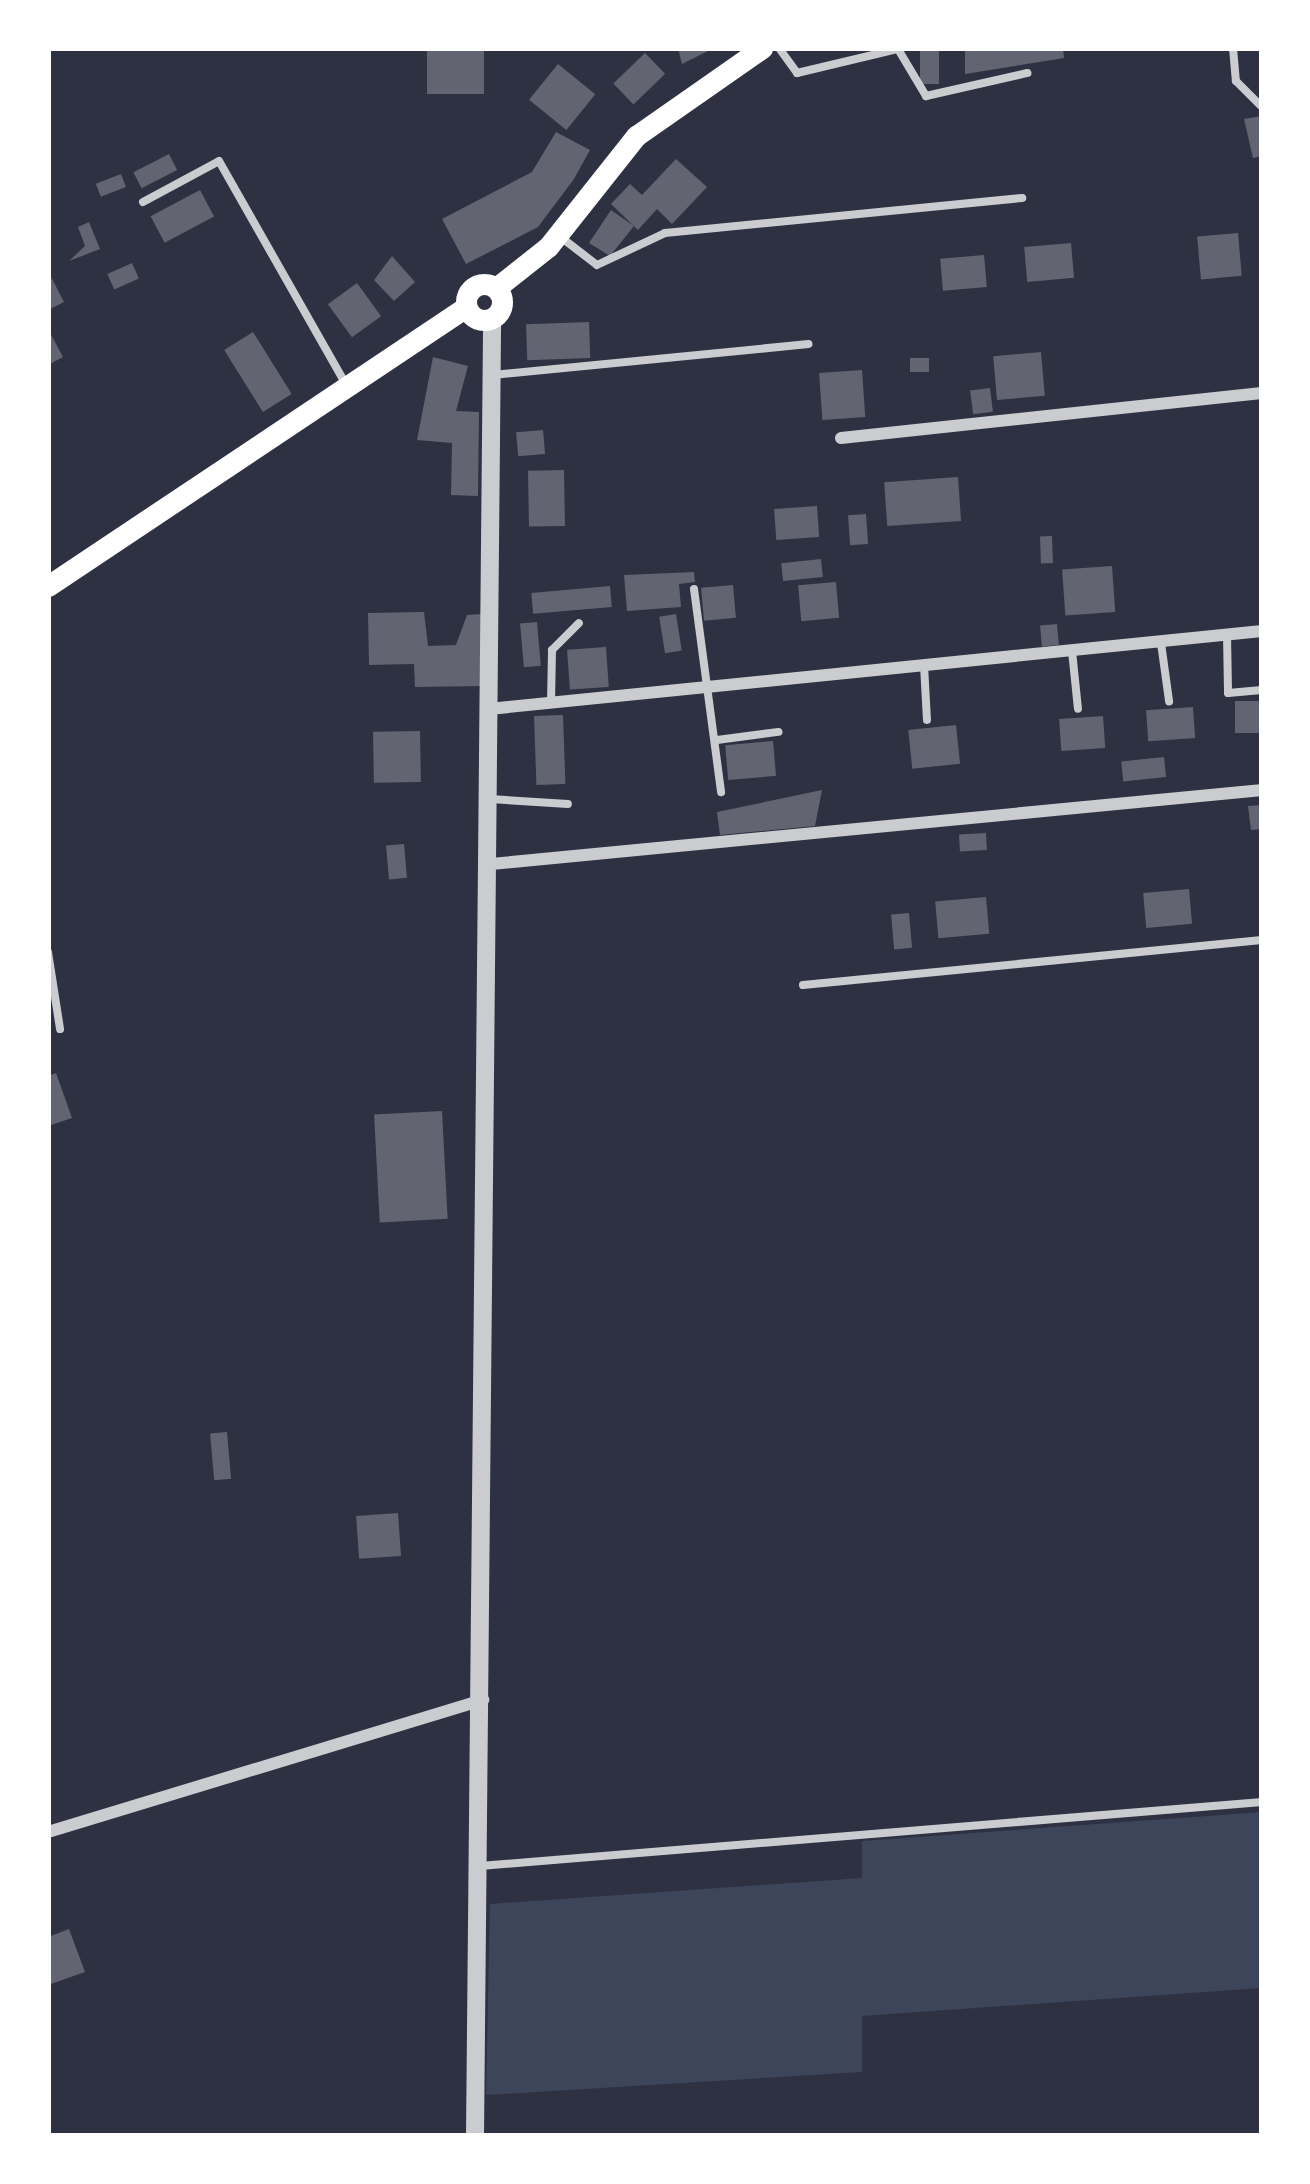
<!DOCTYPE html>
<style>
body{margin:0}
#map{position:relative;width:1310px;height:2184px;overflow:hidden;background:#2d3142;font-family:Jost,sans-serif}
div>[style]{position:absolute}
.green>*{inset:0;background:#3c4559}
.building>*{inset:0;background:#626471;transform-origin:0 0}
.service>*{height:8px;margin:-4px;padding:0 4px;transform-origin:4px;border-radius:4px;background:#caccd0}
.minor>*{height:12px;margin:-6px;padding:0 6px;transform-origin:6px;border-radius:6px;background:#caccd0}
.tertiary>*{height:18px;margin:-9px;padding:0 9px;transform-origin:9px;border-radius:9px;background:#caccd0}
.secondary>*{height:21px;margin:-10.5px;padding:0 10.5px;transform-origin:10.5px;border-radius:10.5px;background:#fff}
.secondary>.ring{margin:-10.5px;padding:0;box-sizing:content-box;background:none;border:21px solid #fff;border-radius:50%}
span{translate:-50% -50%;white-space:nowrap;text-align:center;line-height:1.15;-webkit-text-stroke:9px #fff;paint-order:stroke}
.frame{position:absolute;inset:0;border:51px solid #fff;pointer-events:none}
</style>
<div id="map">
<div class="green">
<i style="clip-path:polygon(1262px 1812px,1262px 1988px,862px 2016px,862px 2072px,486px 2095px,490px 1904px,862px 1878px,862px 1841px)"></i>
</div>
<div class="building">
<i style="left:427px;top:48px;width:57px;height:46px"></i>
<i style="clip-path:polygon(678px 48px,714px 48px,682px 64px)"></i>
<i style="left:920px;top:48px;width:19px;height:36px"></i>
<i style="clip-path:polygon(965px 48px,1063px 48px,1064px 58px,965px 74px)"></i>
<i style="left:645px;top:53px;width:29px;height:44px;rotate:46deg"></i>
<i style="left:558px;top:64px;width:48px;height:46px;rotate:39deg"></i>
<i style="clip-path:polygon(1262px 116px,1262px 156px,1253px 158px,1244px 119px)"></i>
<i style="clip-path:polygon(556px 132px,590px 150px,574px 179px,538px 227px,466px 264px,442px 219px,532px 172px)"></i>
<i style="left:169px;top:154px;width:18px;height:40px;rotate:63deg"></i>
<i style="clip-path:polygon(676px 159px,707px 187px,672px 224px,657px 209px,638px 230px,611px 204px,630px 184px,642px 195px)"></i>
<i style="left:121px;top:174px;width:14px;height:27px;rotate:69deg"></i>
<i style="left:200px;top:190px;width:30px;height:56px;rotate:62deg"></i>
<i style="clip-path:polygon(611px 210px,634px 226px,610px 256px,589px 243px)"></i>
<i style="clip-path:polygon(89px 222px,100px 249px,69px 261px,85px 246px,78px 227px)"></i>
<i style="left:1238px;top:233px;width:43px;height:41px;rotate:85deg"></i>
<i style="left:1071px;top:243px;width:35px;height:47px;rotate:85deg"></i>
<i style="left:984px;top:255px;width:32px;height:44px;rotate:85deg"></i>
<i style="clip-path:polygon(392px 256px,415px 282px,394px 301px,374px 280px)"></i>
<i style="left:132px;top:263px;width:17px;height:27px;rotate:66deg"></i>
<i style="clip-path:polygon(48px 271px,64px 302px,50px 309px,48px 304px)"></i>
<i style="left:357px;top:283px;width:41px;height:36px;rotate:54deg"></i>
<i style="left:589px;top:322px;width:36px;height:63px;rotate:88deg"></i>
<i style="clip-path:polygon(48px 329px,63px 357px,48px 365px)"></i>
<i style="left:253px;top:332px;width:73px;height:34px;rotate:58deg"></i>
<i style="left:1041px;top:352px;width:44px;height:48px;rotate:85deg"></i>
<i style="clip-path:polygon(433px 357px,468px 366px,456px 411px,479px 412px,478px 496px,451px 495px,452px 443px,417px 440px)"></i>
<i style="left:929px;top:358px;width:14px;height:19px;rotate:90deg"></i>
<i style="left:862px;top:370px;width:47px;height:43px;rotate:86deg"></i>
<i style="left:990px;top:388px;width:24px;height:20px;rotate:83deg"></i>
<i style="left:543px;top:430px;width:24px;height:27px;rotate:85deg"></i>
<i style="left:564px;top:470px;width:56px;height:36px;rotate:89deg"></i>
<i style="left:958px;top:477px;width:44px;height:74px;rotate:86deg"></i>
<i style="left:817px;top:506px;width:31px;height:43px;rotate:86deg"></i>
<i style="left:866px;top:514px;width:30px;height:18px;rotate:86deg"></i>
<i style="left:1052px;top:536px;width:27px;height:12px;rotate:88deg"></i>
<i style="left:821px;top:559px;width:18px;height:40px;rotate:84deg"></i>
<i style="left:1112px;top:566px;width:46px;height:50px;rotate:86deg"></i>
<i style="clip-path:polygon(694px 572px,695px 582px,679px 584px,681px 607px,627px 611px,624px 575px)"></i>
<i style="left:836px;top:582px;width:36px;height:38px;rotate:85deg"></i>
<i style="left:733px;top:585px;width:33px;height:32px;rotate:85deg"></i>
<i style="left:610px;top:586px;width:21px;height:79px;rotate:85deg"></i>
<i style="clip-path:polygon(424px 612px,428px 646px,456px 645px,467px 615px,482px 614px,483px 686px,415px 687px,414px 664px,369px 665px,368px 613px)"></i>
<i style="left:676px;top:614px;width:37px;height:17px;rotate:81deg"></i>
<i style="left:537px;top:622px;width:44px;height:17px;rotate:85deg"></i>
<i style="left:1057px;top:624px;width:21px;height:17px;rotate:85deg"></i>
<i style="left:606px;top:647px;width:40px;height:39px;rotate:86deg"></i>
<i style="left:1262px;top:701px;width:32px;height:27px;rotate:90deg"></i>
<i style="left:1193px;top:707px;width:31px;height:47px;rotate:86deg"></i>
<i style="left:563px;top:715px;width:69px;height:29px;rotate:88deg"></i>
<i style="left:1103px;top:716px;width:32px;height:44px;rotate:86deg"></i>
<i style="left:956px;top:725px;width:39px;height:48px;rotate:84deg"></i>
<i style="left:420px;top:731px;width:51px;height:47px;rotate:89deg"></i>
<i style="left:773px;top:741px;width:35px;height:48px;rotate:85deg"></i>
<i style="left:1164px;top:757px;width:20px;height:43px;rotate:84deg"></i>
<i style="clip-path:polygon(822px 790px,815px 826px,720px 835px,717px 812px)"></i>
<i style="clip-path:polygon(1262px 805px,1262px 829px,1251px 830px,1248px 806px)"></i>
<i style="left:986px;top:833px;width:17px;height:27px;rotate:87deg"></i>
<i style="left:404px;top:844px;width:34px;height:18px;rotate:85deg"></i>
<i style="left:1189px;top:889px;width:35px;height:46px;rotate:85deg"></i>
<i style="left:986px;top:897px;width:37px;height:51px;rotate:85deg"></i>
<i style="left:909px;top:913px;width:35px;height:18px;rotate:85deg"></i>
<i style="clip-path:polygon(56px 1073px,72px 1118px,48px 1126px,48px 1076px)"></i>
<i style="left:442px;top:1111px;width:108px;height:68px;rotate:87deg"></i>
<i style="left:227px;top:1432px;width:47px;height:17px;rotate:85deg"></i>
<i style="left:398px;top:1513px;width:43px;height:42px;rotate:86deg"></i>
<i style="clip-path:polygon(69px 1929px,85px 1972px,48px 1985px,48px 1937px)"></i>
</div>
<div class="service">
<i style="left:779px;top:48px;width:31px;rotate:54deg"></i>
<i style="left:797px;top:73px;width:104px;rotate:-13.4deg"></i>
<i style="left:898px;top:49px;width:55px;rotate:59.2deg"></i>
<i style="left:926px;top:96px;width:104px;rotate:-12.8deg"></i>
<i style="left:1233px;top:48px;width:33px;rotate:85deg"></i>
<i style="left:1236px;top:81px;width:35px;rotate:45deg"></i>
<i style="left:143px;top:202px;width:86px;rotate:-28.3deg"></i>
<i style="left:219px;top:161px;width:257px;rotate:60.4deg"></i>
<i style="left:558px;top:235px;width:49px;rotate:37.6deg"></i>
<i style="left:597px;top:265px;width:75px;rotate:-25.2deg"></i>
<i style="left:665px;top:233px;width:359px;rotate:-5.6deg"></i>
<i style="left:493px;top:375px;width:317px;rotate:-5.6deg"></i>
<i style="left:694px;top:589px;width:205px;rotate:82.4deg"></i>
<i style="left:1227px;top:634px;width:59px;rotate:89deg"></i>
<i style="left:1228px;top:693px;width:34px;rotate:-5deg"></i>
<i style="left:1161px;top:643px;width:59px;rotate:82.1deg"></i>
<i style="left:1072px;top:651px;width:58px;rotate:84.1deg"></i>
<i style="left:924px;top:665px;width:55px;rotate:86.9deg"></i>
<i style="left:551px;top:703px;width:53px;rotate:-88.9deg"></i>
<i style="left:552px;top:650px;width:38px;rotate:-45deg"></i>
<i style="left:717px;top:740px;width:62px;rotate:-7.5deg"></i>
<i style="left:490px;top:799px;width:78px;rotate:3.7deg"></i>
<i style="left:48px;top:952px;width:78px;rotate:81.1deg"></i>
<i style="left:803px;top:985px;width:461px;rotate:-5.6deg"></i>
<i style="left:480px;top:1866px;width:785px;rotate:-4.68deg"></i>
</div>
<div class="minor">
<i style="left:841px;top:438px;width:423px;rotate:-6.1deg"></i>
<i style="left:489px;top:709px;width:777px;rotate:-5.76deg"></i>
<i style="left:491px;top:864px;width:775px;rotate:-5.48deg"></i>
<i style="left:48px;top:1832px;width:455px;rotate:-16.9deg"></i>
</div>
<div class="tertiary">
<i style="left:475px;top:2136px;width:1818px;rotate:-89.46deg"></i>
</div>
<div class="secondary">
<i class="ring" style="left:466px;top:284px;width:15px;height:15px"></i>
<i style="left:496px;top:288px;width:66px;rotate:-38.3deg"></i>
<i style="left:548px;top:247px;width:142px;rotate:-51.6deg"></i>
<i style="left:636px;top:136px;width:154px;rotate:-34.9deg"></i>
<i style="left:48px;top:586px;width:503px;rotate:-33.72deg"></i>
</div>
<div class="frame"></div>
</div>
